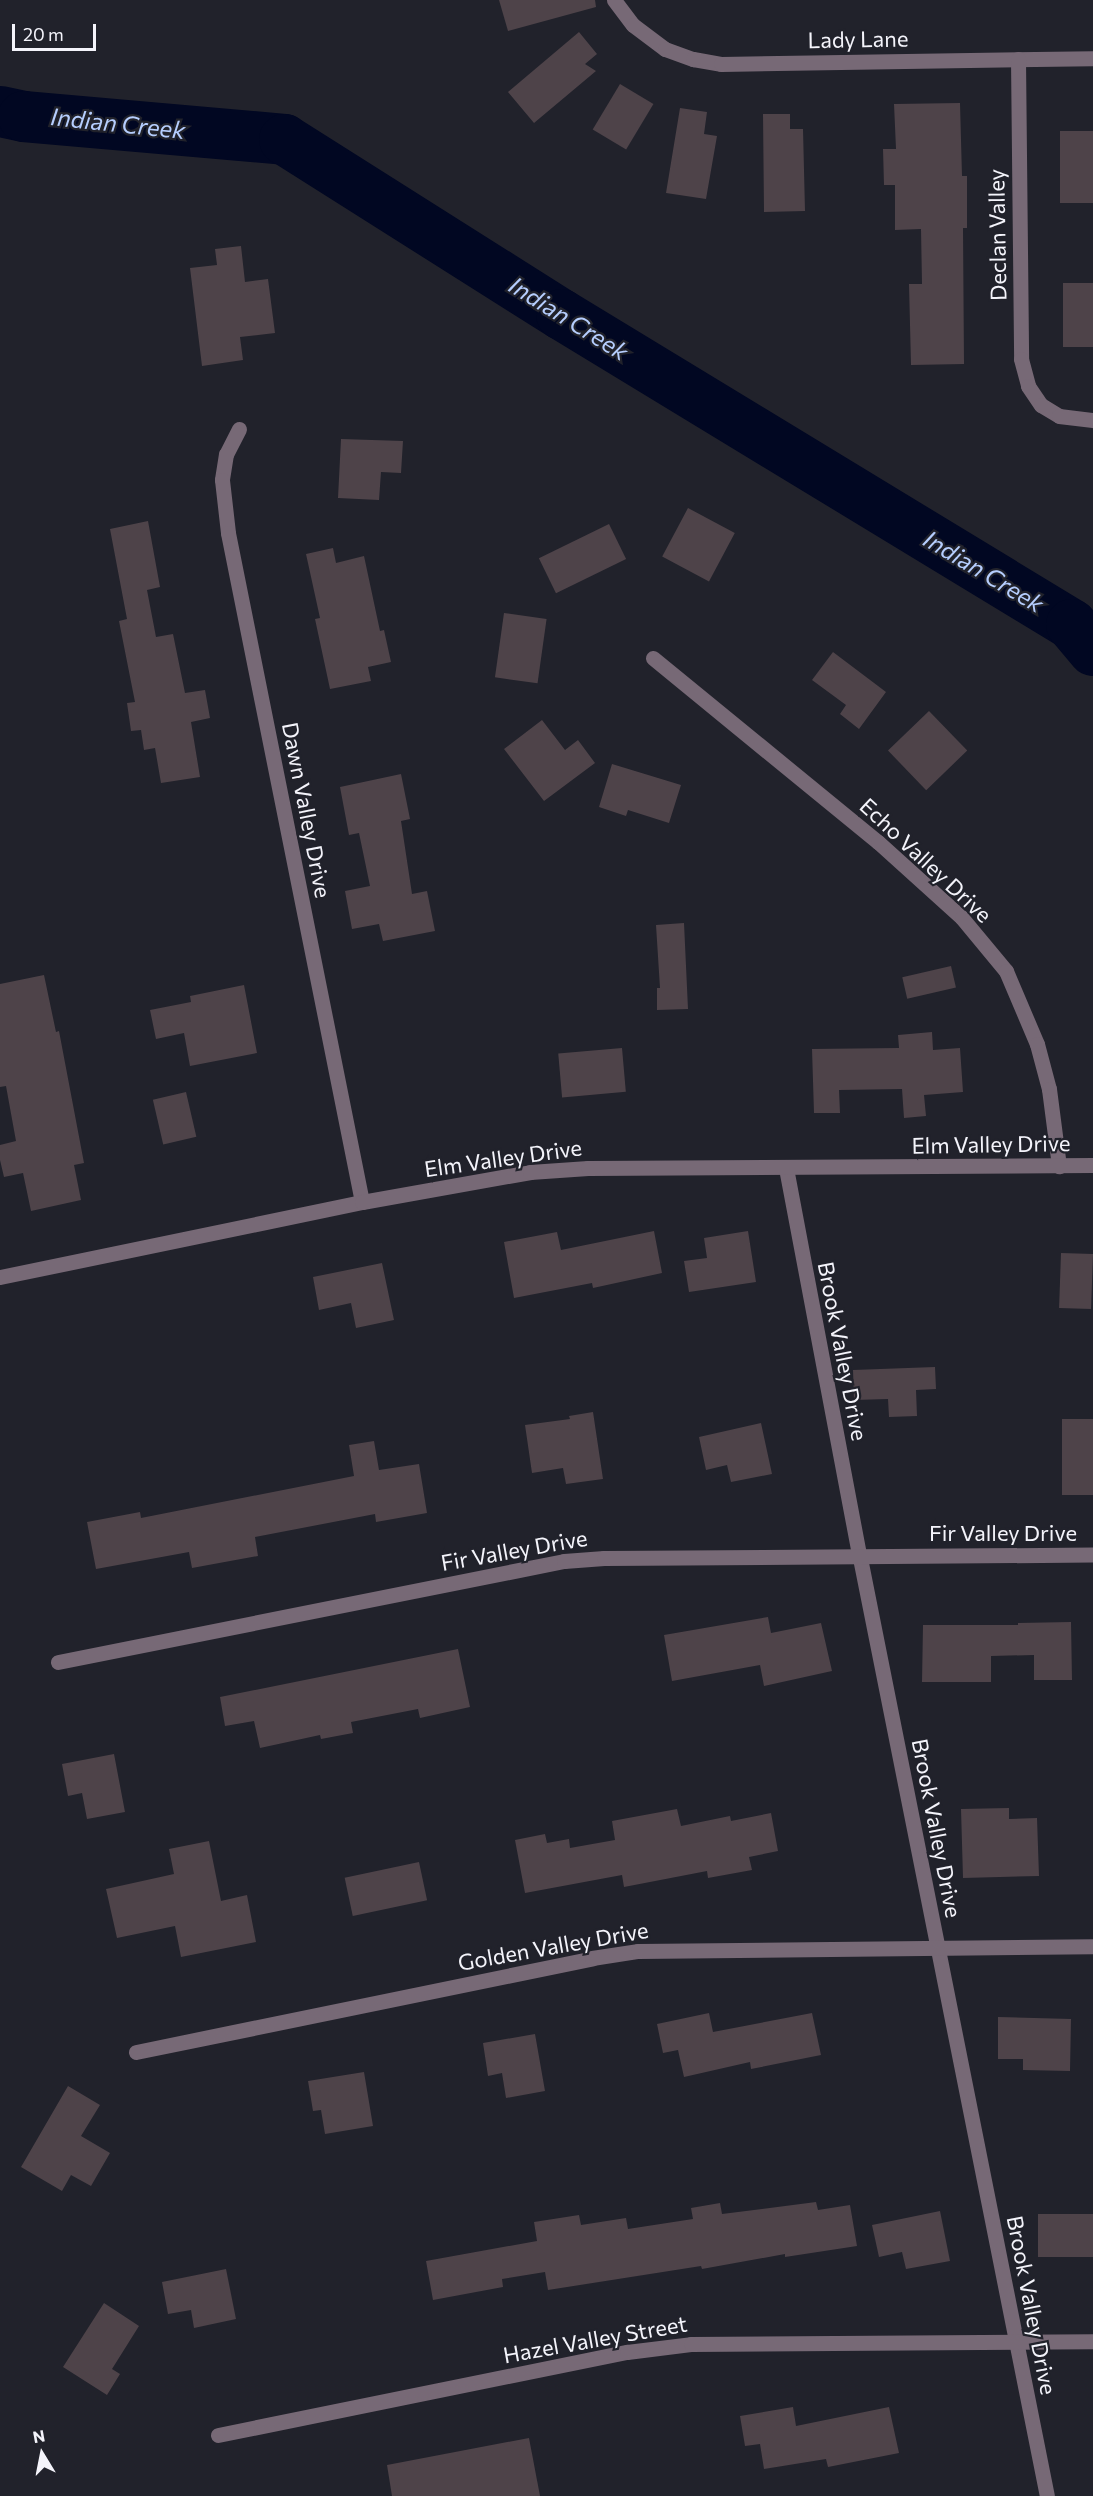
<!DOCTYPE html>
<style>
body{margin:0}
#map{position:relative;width:1093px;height:2496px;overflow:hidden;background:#21222b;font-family:Commissioner,sans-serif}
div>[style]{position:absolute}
.river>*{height:51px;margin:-25.5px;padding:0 25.5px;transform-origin:25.5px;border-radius:25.5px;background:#010722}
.building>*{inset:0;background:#4e4349;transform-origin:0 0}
.minor>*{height:15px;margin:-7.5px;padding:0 7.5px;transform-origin:7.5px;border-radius:7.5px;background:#776976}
span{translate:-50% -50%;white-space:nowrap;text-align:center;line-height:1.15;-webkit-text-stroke:4.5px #21222b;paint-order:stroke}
.street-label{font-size:22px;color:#f4f4fb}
.water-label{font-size:24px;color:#b6cefe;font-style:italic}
.north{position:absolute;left:12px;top:2424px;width:60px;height:60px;-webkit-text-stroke:4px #21222b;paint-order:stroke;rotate:350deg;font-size:16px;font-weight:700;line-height:24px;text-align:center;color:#f4f4fb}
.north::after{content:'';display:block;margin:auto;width:21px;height:27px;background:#f4f4fb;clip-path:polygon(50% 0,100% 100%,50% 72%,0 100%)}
.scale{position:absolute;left:12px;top:24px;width:84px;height:27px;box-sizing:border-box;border:3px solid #f4f4fb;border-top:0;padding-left:8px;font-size:18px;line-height:21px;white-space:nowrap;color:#f4f4fb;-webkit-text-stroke:4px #21222b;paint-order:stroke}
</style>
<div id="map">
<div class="river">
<i style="left:0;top:111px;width:24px;rotate:12deg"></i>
<i style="left:23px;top:116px;width:262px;rotate:5deg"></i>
<i style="left:284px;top:139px;width:328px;rotate:32.3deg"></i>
<i style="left:561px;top:314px;width:597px;rotate:31.29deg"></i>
<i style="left:1071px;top:624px;width:34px;rotate:50deg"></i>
</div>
<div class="building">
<i style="clip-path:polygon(499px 0,595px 0,596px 7px,508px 31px)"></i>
<i style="clip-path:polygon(579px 32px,597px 54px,585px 64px,596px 71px,534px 123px,508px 92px)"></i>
<i style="left:620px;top:84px;width:39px;height:53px;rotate:31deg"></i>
<i style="clip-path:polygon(960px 103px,962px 176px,967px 176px,967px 228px,963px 228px,964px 364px,911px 365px,909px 284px,922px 284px,921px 229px,895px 230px,895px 185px,884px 185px,883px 149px,896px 149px,894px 104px)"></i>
<i style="clip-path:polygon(680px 108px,707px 112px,704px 134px,717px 136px,706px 199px,666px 193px)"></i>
<i style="clip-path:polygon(763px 114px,790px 114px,790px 129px,803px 129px,805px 211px,764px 212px)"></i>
<i style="left:1060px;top:131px;width:33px;height:72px"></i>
<i style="clip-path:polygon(241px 246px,245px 282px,268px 279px,275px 333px,240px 337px,243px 360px,202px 366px,190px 268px,217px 265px,215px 249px)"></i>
<i style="left:1063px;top:283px;width:30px;height:64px"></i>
<i style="clip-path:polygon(341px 439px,403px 441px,401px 473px,381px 472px,379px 500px,338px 498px)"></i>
<i style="left:688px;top:508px;width:53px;height:55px;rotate:28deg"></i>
<i style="clip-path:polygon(148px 521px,160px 587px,147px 590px,156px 637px,173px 634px,185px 693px,205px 690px,210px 718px,191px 722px,200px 777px,161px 783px,155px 748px,144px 750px,141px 730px,131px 731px,127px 703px,135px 702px,119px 621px,127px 619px,110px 529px)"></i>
<i style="left:609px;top:524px;width:39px;height:78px;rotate:64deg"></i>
<i style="clip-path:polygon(333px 548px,336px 563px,364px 556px,380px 631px,384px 630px,391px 662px,368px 667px,371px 681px,330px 689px,315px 619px,320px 618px,306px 554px)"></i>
<i style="left:504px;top:613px;width:43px;height:65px;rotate:8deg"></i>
<i style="clip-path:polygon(833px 652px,886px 692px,859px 729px,840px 714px,846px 705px,812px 680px)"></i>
<i style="left:929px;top:711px;width:55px;height:57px;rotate:46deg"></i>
<i style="clip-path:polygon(542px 720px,565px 750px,578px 740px,595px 763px,544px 801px,504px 749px)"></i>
<i style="clip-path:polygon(612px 764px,681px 785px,669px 823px,628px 810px,626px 816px,599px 807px)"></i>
<i style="clip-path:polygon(401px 774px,410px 819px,401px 821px,412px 894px,427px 891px,435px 931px,383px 941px,379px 924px,352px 929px,345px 891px,370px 886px,359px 833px,349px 835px,340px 787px)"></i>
<i style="clip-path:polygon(684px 923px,688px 1009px,657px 1010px,657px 988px,660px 988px,656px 925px)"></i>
<i style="left:951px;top:966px;width:22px;height:50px;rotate:77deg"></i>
<i style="clip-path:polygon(44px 975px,56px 1032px,59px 1031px,84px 1163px,74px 1165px,81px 1200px,31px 1211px,23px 1173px,4px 1177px,0 1160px,0 1145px,16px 1141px,6px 1086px,0 1087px,0 984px)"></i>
<i style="clip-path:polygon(244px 985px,257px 1053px,190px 1066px,184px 1033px,156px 1039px,150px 1010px,191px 1002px,190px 996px)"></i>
<i style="clip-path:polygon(932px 1032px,933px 1050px,960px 1048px,963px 1092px,924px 1095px,926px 1116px,904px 1118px,902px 1089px,839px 1090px,840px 1113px,814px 1113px,812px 1049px,899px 1048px,898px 1035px)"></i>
<i style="left:622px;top:1048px;width:44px;height:64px;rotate:85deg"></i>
<i style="left:186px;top:1092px;width:46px;height:34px;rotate:77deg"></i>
<i style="clip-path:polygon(654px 1231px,662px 1273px,593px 1288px,592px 1283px,514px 1298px,504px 1242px,557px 1232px,561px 1250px)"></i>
<i style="clip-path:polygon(748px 1231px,756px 1282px,689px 1292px,684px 1261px,707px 1258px,704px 1238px)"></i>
<i style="left:1061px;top:1253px;width:32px;height:55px;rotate:2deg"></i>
<i style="clip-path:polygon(382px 1263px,394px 1320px,356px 1328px,351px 1303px,319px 1310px,313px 1277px)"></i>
<i style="clip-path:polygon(935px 1367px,936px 1389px,916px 1390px,917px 1416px,889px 1417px,888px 1399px,854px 1400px,853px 1370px)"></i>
<i style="clip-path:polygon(593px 1412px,603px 1479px,566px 1484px,563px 1468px,532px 1473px,525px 1425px,570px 1419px,569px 1416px)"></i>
<i style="left:1093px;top:1419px;width:76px;height:31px;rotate:90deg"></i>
<i style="clip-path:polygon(761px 1423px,772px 1474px,731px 1482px,727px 1465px,706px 1470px,699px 1437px)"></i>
<i style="clip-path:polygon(374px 1441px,379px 1470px,419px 1464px,427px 1513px,376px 1522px,375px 1514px,255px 1537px,258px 1556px,192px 1568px,189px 1552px,96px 1569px,87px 1522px,140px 1512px,141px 1518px,354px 1476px,349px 1445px)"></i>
<i style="clip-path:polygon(768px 1617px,771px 1633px,821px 1623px,832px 1671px,764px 1686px,760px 1665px,672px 1681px,664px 1635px)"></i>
<i style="clip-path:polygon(1071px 1622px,1072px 1680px,1034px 1680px,1034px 1655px,991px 1656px,991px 1682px,922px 1682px,923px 1625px,1018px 1625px,1018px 1623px)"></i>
<i style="clip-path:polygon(458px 1649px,470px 1707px,420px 1718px,418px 1709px,351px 1722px,353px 1733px,321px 1739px,320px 1735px,260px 1748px,254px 1721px,225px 1726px,220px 1697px)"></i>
<i style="clip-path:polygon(114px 1754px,125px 1812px,87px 1819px,82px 1793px,68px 1796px,62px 1764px)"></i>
<i style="clip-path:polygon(1009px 1808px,1009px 1819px,1037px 1818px,1039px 1876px,963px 1878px,961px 1809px)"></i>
<i style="clip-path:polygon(677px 1809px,681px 1826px,730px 1816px,731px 1821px,771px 1813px,778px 1851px,749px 1857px,752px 1870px,708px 1878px,707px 1871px,624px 1887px,622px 1875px,525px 1893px,515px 1840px,545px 1834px,547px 1843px,569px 1839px,570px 1848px,615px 1840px,612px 1821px)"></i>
<i style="clip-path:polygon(209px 1841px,221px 1901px,247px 1895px,256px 1942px,181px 1957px,175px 1926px,117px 1938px,106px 1889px,174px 1874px,169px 1849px)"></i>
<i style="left:419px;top:1862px;width:39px;height:76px;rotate:78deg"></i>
<i style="clip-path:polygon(709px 2013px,713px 2032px,812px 2013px,821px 2055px,751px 2069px,750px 2062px,684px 2077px,678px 2050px,663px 2053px,657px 2024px)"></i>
<i style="clip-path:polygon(998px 2017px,1071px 2019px,1070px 2071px,1023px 2070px,1023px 2059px,998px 2059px)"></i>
<i style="clip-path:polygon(535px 2034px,545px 2091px,506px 2098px,502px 2073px,488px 2076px,483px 2043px)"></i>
<i style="clip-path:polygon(364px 2072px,373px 2126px,325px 2134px,321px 2110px,313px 2111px,308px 2081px)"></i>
<i style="clip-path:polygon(68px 2086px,100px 2105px,81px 2136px,110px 2153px,91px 2186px,71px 2175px,62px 2191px,21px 2167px)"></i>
<i style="clip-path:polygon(816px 2202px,818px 2210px,850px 2205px,857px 2246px,785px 2257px,785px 2254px,702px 2269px,701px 2266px,548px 2290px,545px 2272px,502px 2279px,503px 2287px,433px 2300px,426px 2261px,537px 2241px,534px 2222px,579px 2215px,581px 2225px,626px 2218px,628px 2229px,693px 2219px,691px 2208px,720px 2203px,722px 2214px)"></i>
<i style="clip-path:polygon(940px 2211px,950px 2261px,906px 2269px,902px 2252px,879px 2257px,872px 2225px)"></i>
<i style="left:1093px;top:2214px;width:43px;height:55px;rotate:90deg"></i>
<i style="clip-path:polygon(226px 2269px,236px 2319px,194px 2328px,191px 2310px,168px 2314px,162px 2282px)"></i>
<i style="clip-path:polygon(104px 2303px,139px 2326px,112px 2369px,120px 2374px,107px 2395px,63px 2367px)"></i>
<i style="clip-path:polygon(793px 2407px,796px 2426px,889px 2407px,899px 2453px,828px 2467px,826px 2459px,764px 2469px,760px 2444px,745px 2446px,740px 2416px)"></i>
<i style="clip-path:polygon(529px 2438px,540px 2496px,392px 2496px,387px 2465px)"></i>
</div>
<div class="minor">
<i style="left:614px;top:0;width:31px;rotate:53deg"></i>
<i style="left:633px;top:25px;width:40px;rotate:37deg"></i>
<i style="left:665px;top:49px;width:30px;rotate:20deg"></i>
<i style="left:693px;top:59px;width:28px;rotate:10deg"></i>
<i style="left:721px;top:64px;width:372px;rotate:-0.9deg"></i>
<i style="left:1018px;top:59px;width:300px;rotate:89.4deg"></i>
<i style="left:1021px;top:359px;width:28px;rotate:75deg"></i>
<i style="left:1028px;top:386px;width:23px;rotate:56deg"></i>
<i style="left:1041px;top:405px;width:21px;rotate:31deg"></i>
<i style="left:1059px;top:416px;width:34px;rotate:7deg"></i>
<i style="left:239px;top:429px;width:28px;rotate:117deg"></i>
<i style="left:226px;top:454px;width:26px;rotate:99deg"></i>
<i style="left:222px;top:480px;width:53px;rotate:83.5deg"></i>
<i style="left:228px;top:533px;width:682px;rotate:78.67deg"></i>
<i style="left:653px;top:658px;width:291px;rotate:39.3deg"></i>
<i style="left:878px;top:842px;width:113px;rotate:42.1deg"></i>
<i style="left:962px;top:918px;width:69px;rotate:50.3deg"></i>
<i style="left:1006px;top:971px;width:79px;rotate:67deg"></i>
<i style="left:1037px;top:1044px;width:47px;rotate:75.1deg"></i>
<i style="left:1049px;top:1089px;width:78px;rotate:82.6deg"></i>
<i style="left:786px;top:1168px;width:397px;rotate:79.3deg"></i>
<i style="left:860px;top:1558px;width:956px;rotate:78.73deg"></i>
<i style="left:0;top:1277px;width:370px;rotate:-11.7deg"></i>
<i style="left:362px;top:1202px;width:171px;rotate:-10.1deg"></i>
<i style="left:530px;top:1172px;width:58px;rotate:-3.9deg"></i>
<i style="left:588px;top:1168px;width:505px;rotate:-0.34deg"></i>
<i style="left:58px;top:1662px;width:516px;rotate:-11.29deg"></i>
<i style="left:564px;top:1561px;width:40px;rotate:-4.3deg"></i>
<i style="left:604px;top:1558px;width:489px;rotate:-0.4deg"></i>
<i style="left:136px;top:2052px;width:466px;rotate:-11.6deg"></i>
<i style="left:592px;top:1958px;width:47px;rotate:-8.7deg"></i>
<i style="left:638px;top:1951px;width:455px;rotate:-0.6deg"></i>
<i style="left:218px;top:2435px;width:417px;rotate:-11.5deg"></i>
<i style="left:627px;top:2352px;width:64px;rotate:-7.1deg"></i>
<i style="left:691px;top:2344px;width:402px;rotate:-0.4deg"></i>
</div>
<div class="street-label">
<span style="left:858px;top:39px;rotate:-1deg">Lady Lane</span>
<span style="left:997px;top:235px;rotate:-91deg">Declan Valley</span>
<span style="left:307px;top:810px;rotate:79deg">Dawn Valley Drive</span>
<span style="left:926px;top:860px;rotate:43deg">Echo Valley Drive</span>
<span style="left:991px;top:1144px;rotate:-1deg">Elm Valley Drive</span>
<span style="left:503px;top:1158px;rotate:-8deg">Elm Valley Drive</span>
<span style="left:843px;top:1351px;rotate:79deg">Brook Valley Drive</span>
<span style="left:1003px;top:1533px">Fir Valley Drive</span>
<span style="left:514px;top:1550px;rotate:-10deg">Fir Valley Drive</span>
<span style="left:937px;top:1828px;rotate:79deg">Brook Valley Drive</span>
<span style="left:553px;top:1946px;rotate:-10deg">Golden Valley Drive</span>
<span style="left:1032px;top:2305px;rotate:79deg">Brook Valley Drive</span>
<span style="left:595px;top:2339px;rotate:-10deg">Hazel Valley Street</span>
</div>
<div class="water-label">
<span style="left:118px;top:123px;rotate:6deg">Indian Creek</span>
<span style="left:569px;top:318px;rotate:32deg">Indian Creek</span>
<span style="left:984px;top:571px;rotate:31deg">Indian Creek</span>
</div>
<div class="north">N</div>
<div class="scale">20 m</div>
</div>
